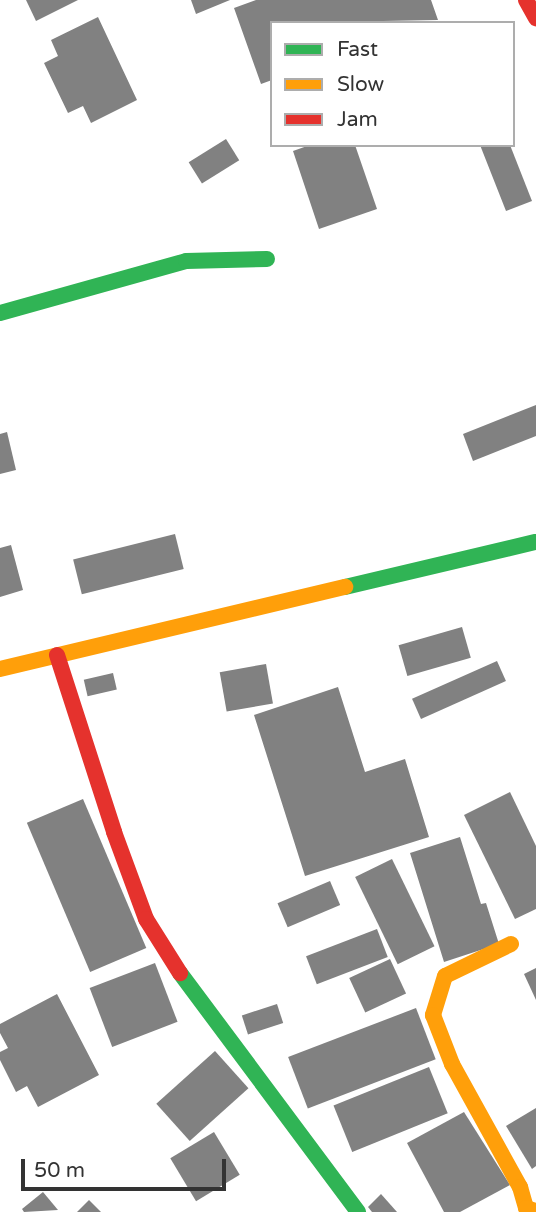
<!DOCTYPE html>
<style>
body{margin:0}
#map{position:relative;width:536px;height:1212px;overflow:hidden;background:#fff;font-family:"Varela Round",sans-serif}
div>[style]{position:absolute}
.building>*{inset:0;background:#818181;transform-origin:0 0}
.fast>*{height:16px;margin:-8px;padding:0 8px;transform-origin:8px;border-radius:8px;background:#30b455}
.slow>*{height:16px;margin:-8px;padding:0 8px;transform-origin:8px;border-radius:8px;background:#ff9f0a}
.jam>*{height:16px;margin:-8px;padding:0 8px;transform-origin:8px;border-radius:8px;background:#e5322d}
span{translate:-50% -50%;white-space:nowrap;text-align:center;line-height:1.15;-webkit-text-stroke:7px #fff;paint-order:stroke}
.legend{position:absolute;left:270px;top:21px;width:245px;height:126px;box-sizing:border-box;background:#fff;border:2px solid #adadad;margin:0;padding:9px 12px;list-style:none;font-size:21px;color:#333}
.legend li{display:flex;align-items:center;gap:14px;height:35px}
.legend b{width:35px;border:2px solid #adadad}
.scale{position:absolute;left:21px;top:1159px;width:205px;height:32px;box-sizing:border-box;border:4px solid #333;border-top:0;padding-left:9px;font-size:21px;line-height:24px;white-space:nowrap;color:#333;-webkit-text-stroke:5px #fff;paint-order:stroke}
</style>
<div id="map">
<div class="building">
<i style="clip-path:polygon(26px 0,78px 0,36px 21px)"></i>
<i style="clip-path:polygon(191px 0,230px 0,196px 14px)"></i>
<i style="clip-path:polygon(256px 0,431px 0,438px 20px,272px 23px,272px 80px,261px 84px,234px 8px)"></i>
<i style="clip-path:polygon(98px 17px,137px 100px,91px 123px,83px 106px,68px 113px,44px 63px,58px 56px,51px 40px)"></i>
<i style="left:226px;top:139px;width:25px;height:44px;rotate:58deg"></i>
<i style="clip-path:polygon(310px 145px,355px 145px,377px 209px,319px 229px,293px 151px)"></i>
<i style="clip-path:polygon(480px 145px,510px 145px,532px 201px,506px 211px)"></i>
<i style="clip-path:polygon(536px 405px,536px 436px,473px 461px,463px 434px)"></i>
<i style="clip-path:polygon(7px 432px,16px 470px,0 474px,0 434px)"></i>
<i style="left:175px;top:534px;width:36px;height:105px;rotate:76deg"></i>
<i style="clip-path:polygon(11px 545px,23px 590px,0 597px,0 548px)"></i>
<i style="left:462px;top:627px;width:32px;height:66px;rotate:74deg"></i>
<i style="left:497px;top:661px;width:22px;height:93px;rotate:66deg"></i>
<i style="left:266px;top:664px;width:40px;height:47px;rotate:80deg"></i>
<i style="left:113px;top:673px;width:17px;height:30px;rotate:77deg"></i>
<i style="clip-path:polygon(338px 687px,365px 772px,405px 759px,429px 837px,305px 876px,254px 715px)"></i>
<i style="clip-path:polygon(510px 792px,536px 846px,536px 909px,515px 919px,464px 815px)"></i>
<i style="left:83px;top:799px;width:162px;height:61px;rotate:67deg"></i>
<i style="clip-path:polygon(460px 837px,481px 904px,486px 903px,499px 944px,444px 962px,410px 853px)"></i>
<i style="left:392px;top:859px;width:97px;height:41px;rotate:64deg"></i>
<i style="left:330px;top:881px;width:26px;height:57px;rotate:67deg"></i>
<i style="left:377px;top:929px;width:30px;height:76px;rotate:69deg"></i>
<i style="left:390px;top:959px;width:38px;height:45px;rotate:65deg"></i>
<i style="left:155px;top:963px;width:63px;height:70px;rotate:69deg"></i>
<i style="clip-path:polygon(536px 968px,536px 1000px,524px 974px)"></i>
<i style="clip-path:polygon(57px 994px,99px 1075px,38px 1107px,27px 1086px,16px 1092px,0 1060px,0 1052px,8px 1048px,0 1033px,0 1024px)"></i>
<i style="left:277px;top:1004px;width:20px;height:37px;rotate:72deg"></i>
<i style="left:416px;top:1008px;width:55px;height:137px;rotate:69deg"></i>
<i style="left:215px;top:1051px;width:50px;height:79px;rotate:48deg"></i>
<i style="left:429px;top:1067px;width:50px;height:103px;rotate:68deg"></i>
<i style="clip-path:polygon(536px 1108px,536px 1166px,532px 1169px,506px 1126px)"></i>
<i style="clip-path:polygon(464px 1112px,510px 1185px,460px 1212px,444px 1212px,407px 1143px)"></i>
<i style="left:214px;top:1132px;width:50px;height:51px;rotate:59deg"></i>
<i style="clip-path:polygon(43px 1192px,58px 1210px,24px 1212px,22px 1209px)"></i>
<i style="clip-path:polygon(381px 1194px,397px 1212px,372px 1212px,368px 1207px)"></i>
<i style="clip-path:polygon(89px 1200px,101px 1212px,77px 1212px)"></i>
</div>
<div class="fast">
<i style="left:0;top:313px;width:193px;rotate:-15.6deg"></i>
<i style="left:186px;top:261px;width:81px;rotate:-1.4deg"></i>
<i style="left:345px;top:587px;width:196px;rotate:-13.3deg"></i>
<i style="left:180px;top:973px;width:298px;rotate:53.3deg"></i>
</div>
<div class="slow">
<i style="left:0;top:669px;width:355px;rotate:-13.4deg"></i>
<i style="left:511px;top:944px;width:73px;rotate:154.1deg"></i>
<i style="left:445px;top:976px;width:41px;rotate:107.1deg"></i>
<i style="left:433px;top:1015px;width:53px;rotate:68.8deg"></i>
<i style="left:452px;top:1064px;width:141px;rotate:61.1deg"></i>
<i style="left:520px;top:1187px;width:22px;rotate:74deg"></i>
<i style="left:526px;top:1208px;width:10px;rotate:17deg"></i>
</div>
<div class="jam">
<i style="left:526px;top:0;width:21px;rotate:61deg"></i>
<i style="left:57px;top:655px;width:186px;rotate:72.1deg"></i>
<i style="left:114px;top:832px;width:93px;rotate:69.8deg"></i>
<i style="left:146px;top:919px;width:64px;rotate:57.8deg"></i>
</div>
<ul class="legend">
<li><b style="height:9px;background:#30b455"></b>Fast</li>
<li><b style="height:9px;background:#ff9f0a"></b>Slow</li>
<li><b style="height:9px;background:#e5322d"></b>Jam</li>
</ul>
<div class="scale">50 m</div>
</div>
